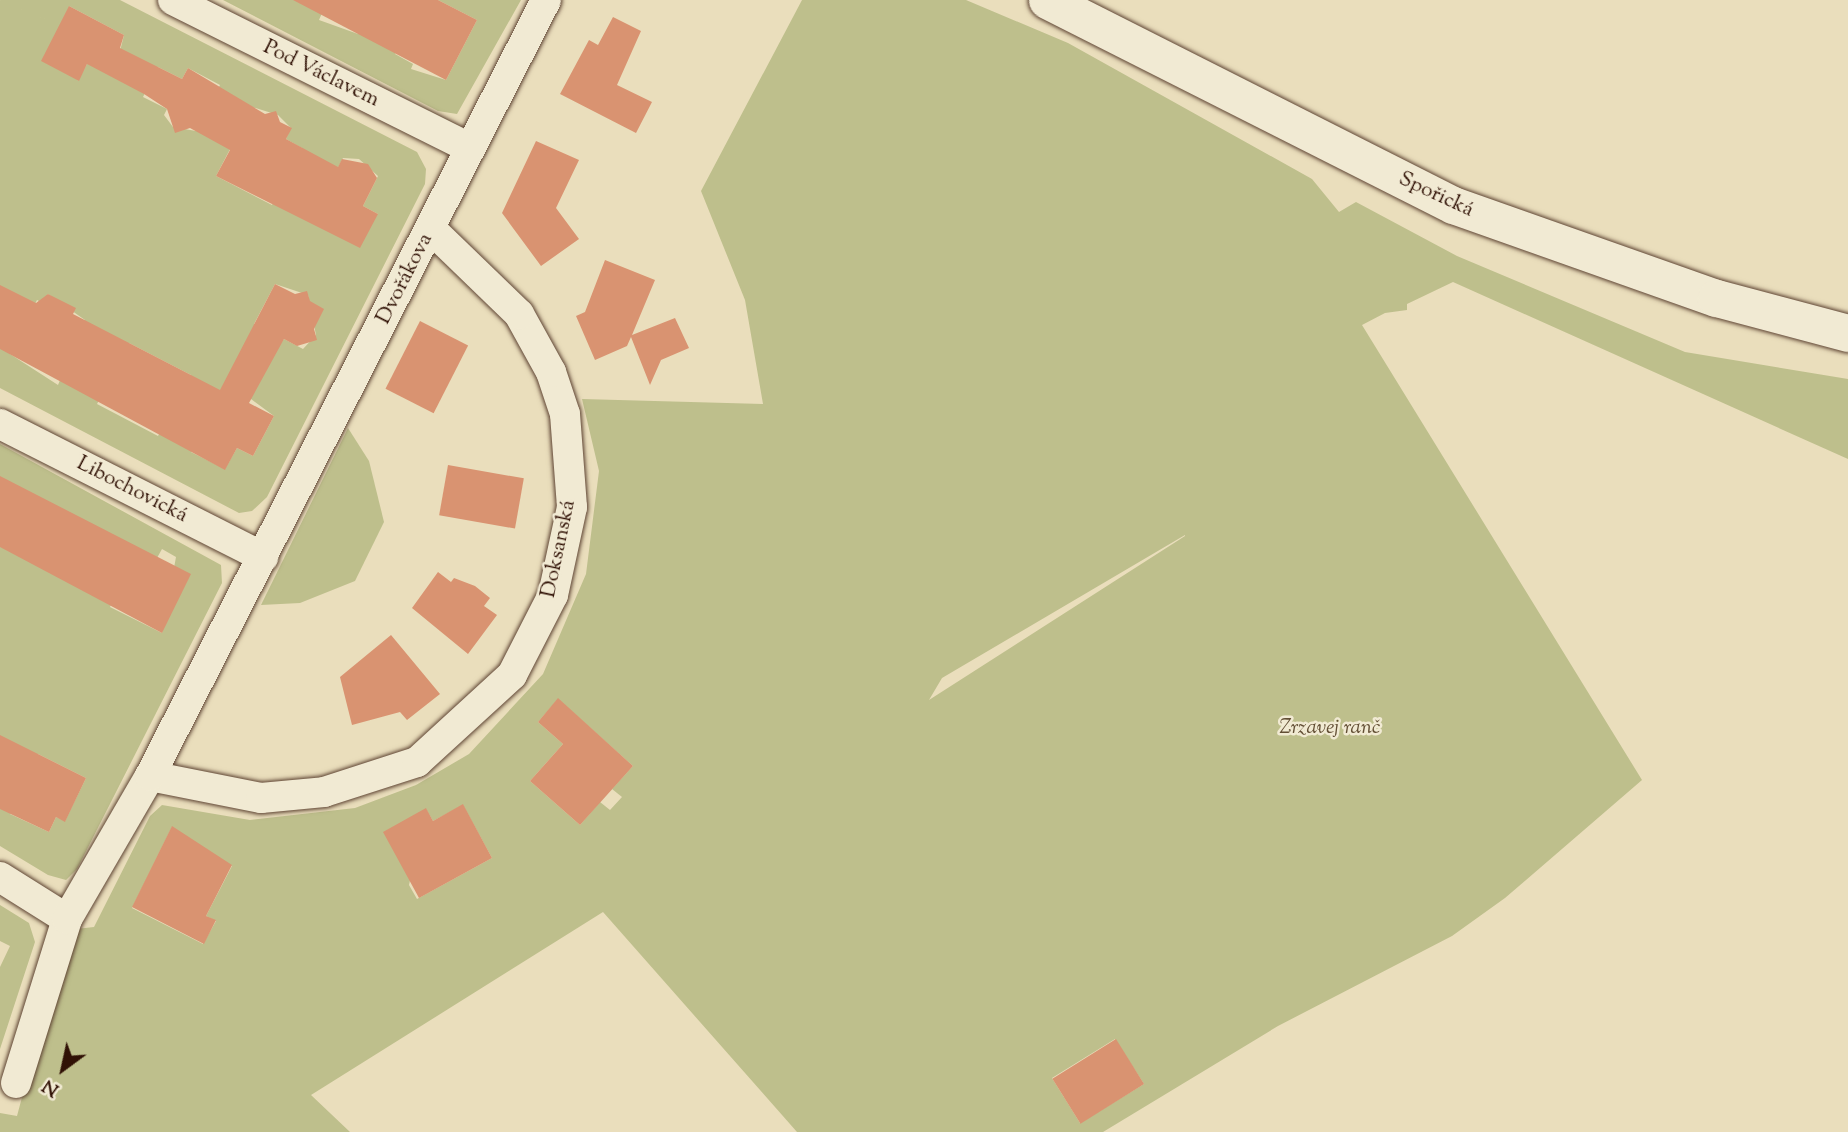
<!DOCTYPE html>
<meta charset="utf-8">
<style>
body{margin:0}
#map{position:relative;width:1848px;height:1132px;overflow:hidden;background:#eadebc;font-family:"Sorts Mill Goudy",serif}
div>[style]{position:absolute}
.green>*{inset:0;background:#bebf8c}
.building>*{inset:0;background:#d99371;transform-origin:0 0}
.roads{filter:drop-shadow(0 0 2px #5e4433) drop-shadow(0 0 2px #5e4433)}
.minor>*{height:30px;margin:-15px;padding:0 15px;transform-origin:15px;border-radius:15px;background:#f1ead3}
.tertiary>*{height:37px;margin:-18.5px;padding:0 18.5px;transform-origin:18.5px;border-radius:18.5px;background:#f1ead3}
span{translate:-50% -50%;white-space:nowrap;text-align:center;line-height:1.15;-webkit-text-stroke:5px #f1ead3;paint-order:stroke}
.street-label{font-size:21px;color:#301105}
.park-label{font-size:21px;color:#624e34;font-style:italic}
.north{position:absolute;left:28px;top:1034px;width:70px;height:70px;-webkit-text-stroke:5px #f1ead3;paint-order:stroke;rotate:213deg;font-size:19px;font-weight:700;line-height:28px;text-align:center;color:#301105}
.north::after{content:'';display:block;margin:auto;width:24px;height:32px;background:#301105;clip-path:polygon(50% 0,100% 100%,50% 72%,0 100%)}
</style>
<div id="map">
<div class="green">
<i style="clip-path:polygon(evenodd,0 0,120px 0,417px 152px,426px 169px,425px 184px,267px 497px,252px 511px,239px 513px,0 388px,0 0,69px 6px,124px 35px,120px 51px,87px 64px,78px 81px,69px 6px,0 0,158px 67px,182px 79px,188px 68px,220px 85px,196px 131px,173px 127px,164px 115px,167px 109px,143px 97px,158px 67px,0 0,252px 107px,278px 115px,291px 128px,286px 139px,302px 148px,272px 205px,216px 176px,252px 107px,0 0,343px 158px,359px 159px,378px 176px,363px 206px,378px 214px,310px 221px,343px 158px,0 0,275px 284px,308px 295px,316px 335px,303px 349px,284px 339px,278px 347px,254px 324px,275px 284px,0 0,48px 294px,85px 320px,58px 385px,10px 354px,37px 300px,43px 303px,48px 294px,0 0,129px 343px,191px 375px,158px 436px,97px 404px,129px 343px,0 0,223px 390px,247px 396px,274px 416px,253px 456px,237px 448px,225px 469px,191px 452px,223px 390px)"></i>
<i style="clip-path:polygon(223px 0,315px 0,325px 6px,319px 20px,358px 34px,367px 17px,423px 0,395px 54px,413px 64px,411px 69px,446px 80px,477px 20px,438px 0,521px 0,457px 114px,438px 111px)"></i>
<i style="clip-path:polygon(evenodd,802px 0,966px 0,1068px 43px,1312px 179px,1339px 212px,1356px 202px,1457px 256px,1685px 352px,1848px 379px,1848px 459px,1453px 282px,1407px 304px,1407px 310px,1385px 313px,1362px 325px,1642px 780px,1505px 898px,1452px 936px,1278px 1026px,1103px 1132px,797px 1132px,603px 912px,311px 1095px,350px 1132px,0 1132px,0 1113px,17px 1116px,67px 930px,94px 927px,150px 816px,162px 805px,250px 820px,355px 808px,416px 785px,469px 754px,543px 674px,586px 574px,599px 471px,582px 399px,763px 404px,745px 300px,701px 191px,802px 0,1185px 535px,1185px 536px,929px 700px,942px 678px,1185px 535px,802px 0,558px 699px,633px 766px,612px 789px,622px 797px,610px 810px,600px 802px,580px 825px,530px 781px,563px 744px,538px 722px,558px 699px,802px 0,463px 805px,492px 858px,417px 899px,409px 885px,426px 809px,433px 821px,463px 805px,802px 0,172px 827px,232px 866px,206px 916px,216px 921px,203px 944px,132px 908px,172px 827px,802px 0,1115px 1039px,1144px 1084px,1080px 1123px,1052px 1078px,1115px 1039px)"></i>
<i style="clip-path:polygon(348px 428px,369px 461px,384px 522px,355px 581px,300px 603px,261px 605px)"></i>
<i style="clip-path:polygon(evenodd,0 444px,221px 565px,222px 583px,77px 869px,66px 880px,48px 875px,0 846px,0 444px,139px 549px,157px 558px,162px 549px,176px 557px,162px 633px,110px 607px,139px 549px,0 444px,38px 754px,86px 778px,65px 821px,56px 817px,49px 832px,10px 814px,38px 754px)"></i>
<i style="clip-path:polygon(0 905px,29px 923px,35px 942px,0 1049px,0 967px,10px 946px,0 941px)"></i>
</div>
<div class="building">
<i style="clip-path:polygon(293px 0,438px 0,477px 20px,446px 80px)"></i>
<i style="clip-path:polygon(69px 6px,124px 35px,120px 48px,182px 79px,188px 68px,265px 114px,276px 111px,280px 122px,292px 128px,286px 139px,338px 167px,342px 159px,368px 164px,377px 178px,363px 206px,378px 214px,360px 248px,216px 176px,230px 150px,190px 128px,175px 133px,167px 109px,144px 94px,87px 64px,79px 81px,41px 61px)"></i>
<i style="clip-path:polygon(613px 17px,641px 31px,617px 85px,652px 102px,636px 133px,560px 94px,589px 40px,598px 45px)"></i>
<i style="clip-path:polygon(536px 141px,579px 160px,556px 208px,579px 239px,541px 266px,502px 213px)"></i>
<i style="clip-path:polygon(605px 260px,655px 280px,632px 335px,675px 318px,689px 348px,661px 360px,650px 385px,631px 337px,627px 346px,595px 360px,576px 316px,585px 312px)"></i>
<i style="clip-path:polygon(275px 284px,295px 294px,307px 291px,310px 301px,324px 309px,314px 329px,317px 340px,297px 346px,284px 339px,249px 403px,274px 416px,253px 456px,237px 448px,225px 470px,0 349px,0 285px,36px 303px,48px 294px,76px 308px,73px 314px,220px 390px)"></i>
<i style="left:420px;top:321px;width:54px;height:76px;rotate:27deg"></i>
<i style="left:448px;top:465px;width:77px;height:51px;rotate:10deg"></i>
<i style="clip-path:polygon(0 476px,191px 574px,162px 633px,0 547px)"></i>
<i style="clip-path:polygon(438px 572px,451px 582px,454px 578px,475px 586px,490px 598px,484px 606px,497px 615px,468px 654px,412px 608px)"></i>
<i style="clip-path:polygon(391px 635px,440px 694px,407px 720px,400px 712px,352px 725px,340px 677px)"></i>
<i style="clip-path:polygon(558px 698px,633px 766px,580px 825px,530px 781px,563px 744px,538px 722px)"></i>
<i style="clip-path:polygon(0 735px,86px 778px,65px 822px,56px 817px,49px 832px,0 809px)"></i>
<i style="clip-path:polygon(463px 804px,492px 858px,419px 898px,383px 832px,426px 808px,433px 821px)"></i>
<i style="clip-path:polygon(172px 826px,232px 865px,206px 916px,216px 920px,204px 944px,132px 907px)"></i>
<i style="left:1116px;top:1039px;width:53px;height:75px;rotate:58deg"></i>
</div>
<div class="roads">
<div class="minor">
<i style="left:173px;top:0;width:332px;rotate:26.5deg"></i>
<i style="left:0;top:424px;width:295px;rotate:26.8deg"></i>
<i style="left:150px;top:776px;width:113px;rotate:11.2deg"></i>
<i style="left:261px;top:798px;width:63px;rotate:-5.4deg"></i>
<i style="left:324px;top:792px;width:98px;rotate:-17.9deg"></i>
<i style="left:417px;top:762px;width:129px;rotate:-42.5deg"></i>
<i style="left:512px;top:675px;width:90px;rotate:-62.9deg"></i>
<i style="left:553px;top:595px;width:90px;rotate:-77.8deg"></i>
<i style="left:572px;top:507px;width:93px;rotate:-94.3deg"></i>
<i style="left:565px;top:414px;width:44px;rotate:-108.4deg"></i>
<i style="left:551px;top:372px;width:66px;rotate:-118.9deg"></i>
<i style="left:519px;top:314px;width:122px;rotate:-136deg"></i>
<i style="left:0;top:877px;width:79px;rotate:32.1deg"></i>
<i style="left:16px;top:1083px;width:172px;rotate:-72.7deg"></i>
<i style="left:67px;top:919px;width:165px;rotate:-59.9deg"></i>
<i style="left:150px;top:776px;width:871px;rotate:-62.96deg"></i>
</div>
<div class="tertiary">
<i style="left:1047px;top:0;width:455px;rotate:26.8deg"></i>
<i style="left:1453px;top:205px;width:279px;rotate:19.5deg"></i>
<i style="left:1716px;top:298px;width:137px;rotate:14.9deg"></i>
</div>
</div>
<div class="street-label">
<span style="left:321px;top:74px;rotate:26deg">Pod Václavem</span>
<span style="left:1436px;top:195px;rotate:25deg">Spořická</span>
<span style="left:405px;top:279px;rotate:-63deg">Dvořákova</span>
<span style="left:132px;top:490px;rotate:27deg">Libochovická</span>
<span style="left:559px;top:549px;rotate:-78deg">Doksanská</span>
</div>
<div class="park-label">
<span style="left:1330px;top:728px">Zrzavej ranč</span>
</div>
<div class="north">N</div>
</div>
